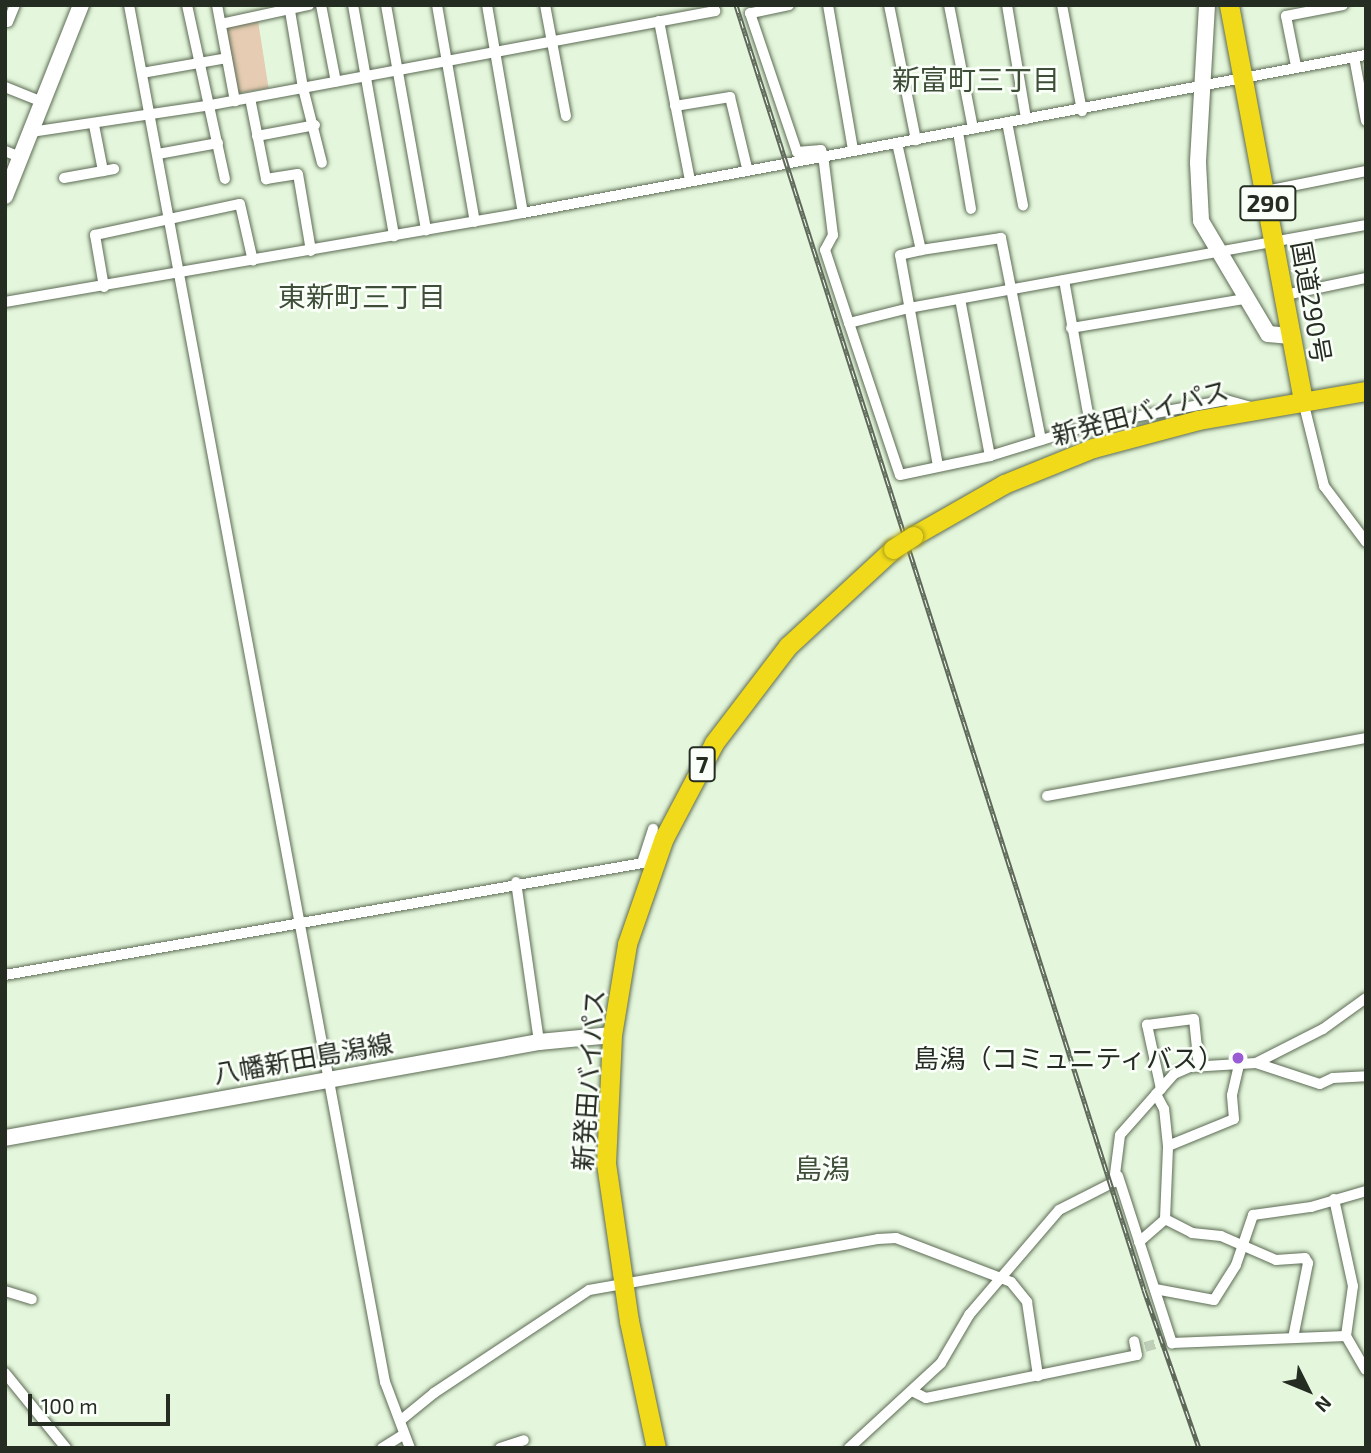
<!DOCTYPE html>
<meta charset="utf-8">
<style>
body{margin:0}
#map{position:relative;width:1371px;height:1453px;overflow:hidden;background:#e4f7dc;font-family:"Exo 2","Noto Sans JP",sans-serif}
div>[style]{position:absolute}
.green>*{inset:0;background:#e5ccb2;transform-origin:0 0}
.street-tunnel>*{height:10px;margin-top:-5px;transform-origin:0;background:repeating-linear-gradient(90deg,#beceb7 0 10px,transparent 0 15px)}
.roads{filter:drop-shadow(0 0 2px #5d6c55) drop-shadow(0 0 2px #5d6c55)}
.street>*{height:10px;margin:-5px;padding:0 5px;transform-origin:5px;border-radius:5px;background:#fff}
.secondary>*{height:16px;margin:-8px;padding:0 8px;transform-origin:8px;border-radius:8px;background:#fff}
.highway>*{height:19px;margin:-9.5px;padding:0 9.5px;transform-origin:9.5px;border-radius:9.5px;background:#f0da1a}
.rail>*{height:5px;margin-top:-2.5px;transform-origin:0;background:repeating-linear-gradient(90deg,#fbfff9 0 8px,#5f695a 0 16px);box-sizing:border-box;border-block:2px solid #5f695a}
.bridges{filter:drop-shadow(0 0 2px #a99d1d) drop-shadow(0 0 2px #a99d1d)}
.highway-bridge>*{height:19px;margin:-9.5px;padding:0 9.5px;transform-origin:9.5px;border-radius:9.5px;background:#f0da1a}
.dots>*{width:19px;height:19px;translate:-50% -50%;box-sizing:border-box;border:4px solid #fbfff9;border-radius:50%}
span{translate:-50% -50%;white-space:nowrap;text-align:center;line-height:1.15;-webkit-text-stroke:5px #fbfff9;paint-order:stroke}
.shield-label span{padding:2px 5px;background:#fbfff9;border:2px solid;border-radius:5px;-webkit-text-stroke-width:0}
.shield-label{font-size:24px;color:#252c22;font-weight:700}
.street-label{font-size:26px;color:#252c22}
.poi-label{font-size:26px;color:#252c22}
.right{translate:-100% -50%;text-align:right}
.neighbourhood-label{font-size:28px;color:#3f4e38}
.frame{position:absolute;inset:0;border:7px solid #252c22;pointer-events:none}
.north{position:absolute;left:1273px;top:1355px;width:70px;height:70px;-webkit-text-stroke:5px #fbfff9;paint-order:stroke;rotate:133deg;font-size:19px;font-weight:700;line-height:28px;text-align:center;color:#252c22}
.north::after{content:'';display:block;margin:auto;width:24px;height:32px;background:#252c22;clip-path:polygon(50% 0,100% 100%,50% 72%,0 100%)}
.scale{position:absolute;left:28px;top:1394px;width:142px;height:32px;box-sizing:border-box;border:4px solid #252c22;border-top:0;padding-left:9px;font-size:21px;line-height:24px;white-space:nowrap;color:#252c22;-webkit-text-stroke:5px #fbfff9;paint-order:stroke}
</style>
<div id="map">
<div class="green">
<i style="left:258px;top:21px;width:68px;height:32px;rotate:81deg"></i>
</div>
<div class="street-tunnel">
<i style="left:1145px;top:1347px;width:22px;rotate:-16deg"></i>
</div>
<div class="roads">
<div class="street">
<i style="left:129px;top:5px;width:1401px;rotate:79.47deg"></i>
<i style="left:385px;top:1382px;width:71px;rotate:69.3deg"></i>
<i style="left:187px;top:5px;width:178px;rotate:77.7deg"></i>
<i style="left:217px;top:5px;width:98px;rotate:79.4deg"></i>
<i style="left:289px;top:5px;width:84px;rotate:80.4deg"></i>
<i style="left:303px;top:88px;width:77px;rotate:75.8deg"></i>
<i style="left:321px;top:5px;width:78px;rotate:79deg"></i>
<i style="left:353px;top:5px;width:235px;rotate:79.9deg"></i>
<i style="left:386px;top:5px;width:229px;rotate:79.9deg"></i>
<i style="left:437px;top:5px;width:220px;rotate:80.1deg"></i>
<i style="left:487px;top:5px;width:211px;rotate:80.2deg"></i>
<i style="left:545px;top:5px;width:113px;rotate:79.3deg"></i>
<i style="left:789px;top:5px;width:40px;rotate:168deg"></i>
<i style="left:750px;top:13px;width:147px;rotate:71.3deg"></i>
<i style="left:797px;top:152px;width:24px;rotate:-5deg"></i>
<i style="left:821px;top:150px;width:5px;rotate:68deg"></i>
<i style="left:823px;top:155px;width:81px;rotate:82.9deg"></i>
<i style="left:833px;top:235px;width:17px;rotate:118deg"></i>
<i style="left:825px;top:250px;width:77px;rotate:71.8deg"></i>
<i style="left:849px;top:323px;width:62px;rotate:-14deg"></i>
<i style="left:909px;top:308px;width:464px;rotate:-10.3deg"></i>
<i style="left:828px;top:5px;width:147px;rotate:80.2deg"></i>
<i style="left:889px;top:5px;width:138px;rotate:78.7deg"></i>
<i style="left:949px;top:5px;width:126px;rotate:79deg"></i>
<i style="left:1007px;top:5px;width:116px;rotate:80.5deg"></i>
<i style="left:1062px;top:5px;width:108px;rotate:79.3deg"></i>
<i style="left:659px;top:21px;width:163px;rotate:79deg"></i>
<i style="left:8px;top:22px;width:18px;rotate:-68deg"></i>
<i style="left:221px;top:24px;width:90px;rotate:-12.2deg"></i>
<i style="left:1354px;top:57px;width:65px;rotate:79.4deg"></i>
<i style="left:1296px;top:66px;width:51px;rotate:-101.3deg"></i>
<i style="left:1286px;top:16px;width:58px;rotate:-10.9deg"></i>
<i style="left:142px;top:73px;width:86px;rotate:-10deg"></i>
<i style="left:5px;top:87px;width:40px;rotate:22deg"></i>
<i style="left:250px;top:98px;width:83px;rotate:78.8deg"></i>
<i style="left:266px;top:179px;width:32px;rotate:-9deg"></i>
<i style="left:298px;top:174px;width:78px;rotate:80.4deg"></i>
<i style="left:675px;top:106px;width:56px;rotate:-9.3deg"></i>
<i style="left:730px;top:97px;width:73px;rotate:76.5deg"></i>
<i style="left:1007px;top:122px;width:85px;rotate:79.1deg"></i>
<i style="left:94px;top:125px;width:47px;rotate:78.9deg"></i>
<i style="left:31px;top:132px;width:182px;rotate:-8.5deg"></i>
<i style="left:211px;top:105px;width:513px;rotate:-10.56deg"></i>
<i style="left:715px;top:11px;width:6px;rotate:-108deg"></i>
<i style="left:958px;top:132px;width:78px;rotate:80.4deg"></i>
<i style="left:257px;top:136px;width:59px;rotate:-10.7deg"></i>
<i style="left:897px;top:143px;width:110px;rotate:77.4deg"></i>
<i style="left:5px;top:151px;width:16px;rotate:22deg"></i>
<i style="left:158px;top:154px;width:61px;rotate:-10.4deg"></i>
<i style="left:64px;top:178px;width:51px;rotate:-10.2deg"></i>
<i style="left:1266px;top:191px;width:102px;rotate:-11.3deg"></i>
<i style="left:1064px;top:280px;width:147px;rotate:79.8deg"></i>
<i style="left:104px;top:287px;width:53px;rotate:-99.8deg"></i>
<i style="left:95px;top:235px;width:148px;rotate:-12.1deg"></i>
<i style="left:240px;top:204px;width:58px;rotate:77.2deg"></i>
<i style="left:1285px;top:295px;width:83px;rotate:-11.9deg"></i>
<i style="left:960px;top:299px;width:160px;rotate:79.2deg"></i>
<i style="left:5px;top:302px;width:526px;rotate:-9.75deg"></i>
<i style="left:523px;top:213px;width:858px;rotate:-10.62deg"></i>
<i style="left:849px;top:323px;width:160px;rotate:71.5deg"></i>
<i style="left:900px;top:475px;width:92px;rotate:-11.9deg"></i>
<i style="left:990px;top:456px;width:105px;rotate:-17.2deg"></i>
<i style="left:1090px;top:425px;width:138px;rotate:-10.4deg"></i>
<i style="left:1226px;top:400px;width:26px;rotate:16deg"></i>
<i style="left:1071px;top:328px;width:176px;rotate:-9.5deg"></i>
<i style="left:1303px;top:401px;width:88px;rotate:76.1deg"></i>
<i style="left:1324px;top:486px;width:70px;rotate:53.1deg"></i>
<i style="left:938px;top:466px;width:214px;rotate:-100.2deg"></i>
<i style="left:900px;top:255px;width:22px;rotate:-13deg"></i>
<i style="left:921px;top:250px;width:81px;rotate:-8.5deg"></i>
<i style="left:1001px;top:238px;width:206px;rotate:78.8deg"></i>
<i style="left:1047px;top:796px;width:324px;rotate:-10.3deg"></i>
<i style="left:642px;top:863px;width:36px;rotate:-72deg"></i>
<i style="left:516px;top:882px;width:162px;rotate:81.8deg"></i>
<i style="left:5px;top:975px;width:659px;rotate:-9.96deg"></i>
<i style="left:1256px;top:1063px;width:67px;rotate:18.2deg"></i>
<i style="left:1320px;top:1084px;width:14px;rotate:-25deg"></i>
<i style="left:1333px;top:1078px;width:33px;rotate:-3deg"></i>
<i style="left:1161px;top:1089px;width:66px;rotate:-102.3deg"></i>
<i style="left:1147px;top:1025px;width:47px;rotate:-7.3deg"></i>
<i style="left:1194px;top:1019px;width:48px;rotate:84.1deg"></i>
<i style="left:1168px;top:1146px;width:71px;rotate:-22.2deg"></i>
<i style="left:1234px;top:1119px;width:24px;rotate:-95deg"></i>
<i style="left:1232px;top:1095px;width:31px;rotate:-77deg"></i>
<i style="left:1118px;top:1176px;width:176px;rotate:72.1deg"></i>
<i style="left:1172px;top:1343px;width:174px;rotate:-2.3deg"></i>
<i style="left:1346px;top:1336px;width:39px;rotate:60deg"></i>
<i style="left:1334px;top:1199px;width:89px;rotate:77.7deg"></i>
<i style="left:1353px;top:1286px;width:50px;rotate:98deg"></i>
<i style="left:1165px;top:1219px;width:30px;rotate:27deg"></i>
<i style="left:1192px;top:1233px;width:29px;rotate:6deg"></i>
<i style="left:1221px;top:1236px;width:60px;rotate:23.6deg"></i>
<i style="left:1276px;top:1260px;width:29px;rotate:-4deg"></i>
<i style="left:1305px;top:1258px;width:6px;rotate:59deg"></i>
<i style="left:1308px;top:1263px;width:76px;rotate:101.3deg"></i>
<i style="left:1139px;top:1242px;width:35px;rotate:-41deg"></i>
<i style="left:1165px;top:1219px;width:73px;rotate:-87.6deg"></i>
<i style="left:1168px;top:1146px;width:37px;rotate:-96deg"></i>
<i style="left:1164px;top:1109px;width:17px;rotate:-118deg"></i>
<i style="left:1155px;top:1289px;width:60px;rotate:10.6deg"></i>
<i style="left:1214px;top:1300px;width:41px;rotate:-57.8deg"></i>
<i style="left:1236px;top:1265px;width:53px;rotate:-71.2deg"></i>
<i style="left:1253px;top:1215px;width:59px;rotate:-7.9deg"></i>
<i style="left:1311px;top:1207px;width:57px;rotate:-16.2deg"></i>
<i style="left:5px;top:1291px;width:28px;rotate:17deg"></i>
<i style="left:5px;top:1373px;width:97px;rotate:50.9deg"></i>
<i style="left:914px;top:1392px;width:13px;rotate:27deg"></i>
<i style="left:926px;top:1398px;width:215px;rotate:-11.5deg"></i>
<i style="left:1137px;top:1355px;width:14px;rotate:-102deg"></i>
<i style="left:401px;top:1420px;width:43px;rotate:-39.3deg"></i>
<i style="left:434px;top:1393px;width:186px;rotate:-33.6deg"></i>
<i style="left:589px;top:1290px;width:293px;rotate:-10deg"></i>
<i style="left:878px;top:1239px;width:18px;rotate:-3deg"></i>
<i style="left:896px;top:1238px;width:123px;rotate:20.9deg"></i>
<i style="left:1011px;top:1282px;width:26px;rotate:51deg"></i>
<i style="left:1027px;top:1302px;width:75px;rotate:81.5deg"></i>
<i style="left:382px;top:1448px;width:26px;rotate:-32deg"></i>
<i style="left:500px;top:1448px;width:25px;rotate:-18deg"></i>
<i style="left:849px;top:1448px;width:125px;rotate:-42.7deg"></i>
<i style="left:941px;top:1363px;width:56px;rotate:-59.7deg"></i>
<i style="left:969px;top:1315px;width:138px;rotate:-49.4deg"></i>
<i style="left:1059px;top:1210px;width:62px;rotate:-27deg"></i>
<i style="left:1114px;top:1182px;width:47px;rotate:-82.7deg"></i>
<i style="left:1120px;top:1135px;width:81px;rotate:-48.5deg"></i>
<i style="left:1174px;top:1074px;width:17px;rotate:-24deg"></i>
<i style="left:1190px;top:1067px;width:66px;rotate:-3.5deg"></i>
<i style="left:1256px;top:1063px;width:75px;rotate:-26.9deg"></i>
<i style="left:1323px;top:1029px;width:53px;rotate:-35.8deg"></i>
</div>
<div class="secondary">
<i style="left:1207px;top:5px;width:158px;rotate:93.3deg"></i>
<i style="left:1198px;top:163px;width:58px;rotate:87deg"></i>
<i style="left:1201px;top:221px;width:131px;rotate:59.3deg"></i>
<i style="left:1268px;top:334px;width:23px;rotate:5deg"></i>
<i style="left:5px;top:196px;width:206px;rotate:-68.3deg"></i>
<i style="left:5px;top:1138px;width:543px;rotate:-10.19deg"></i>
<i style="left:539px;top:1042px;width:73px;rotate:-5.5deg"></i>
</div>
<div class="highway">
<i style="left:1229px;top:5px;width:403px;rotate:79.4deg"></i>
<i style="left:913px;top:536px;width:105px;rotate:-29.7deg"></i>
<i style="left:1004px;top:484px;width:96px;rotate:-22deg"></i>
<i style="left:1093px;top:448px;width:109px;rotate:-14.9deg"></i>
<i style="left:1198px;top:420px;width:170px;rotate:-9.8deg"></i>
<i style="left:656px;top:1448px;width:130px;rotate:-102deg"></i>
<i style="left:629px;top:1321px;width:160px;rotate:-98.3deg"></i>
<i style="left:606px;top:1163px;width:128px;rotate:-87.3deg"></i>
<i style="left:612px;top:1035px;width:92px;rotate:-80.6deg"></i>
<i style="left:627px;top:944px;width:112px;rotate:-70.8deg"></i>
<i style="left:664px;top:838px;width:107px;rotate:-62.2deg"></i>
<i style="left:714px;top:743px;width:122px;rotate:-52.7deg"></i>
<i style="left:788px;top:646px;width:143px;rotate:-42.7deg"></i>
</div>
</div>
<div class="rail">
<i style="left:736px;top:5px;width:1348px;rotate:72.38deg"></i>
<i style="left:1144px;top:1290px;width:167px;rotate:70.8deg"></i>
</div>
<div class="bridges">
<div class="highway-bridge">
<i style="left:893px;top:549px;width:24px;rotate:-33deg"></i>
</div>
</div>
<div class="dots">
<i style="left:1238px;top:1058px;background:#9a5cd3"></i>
</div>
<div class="shield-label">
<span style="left:1268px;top:203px">290</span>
<span style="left:702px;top:764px">7</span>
</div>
<div class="street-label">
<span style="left:1312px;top:302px;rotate:80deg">国道290号</span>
<span style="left:1140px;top:412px;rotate:-15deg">新発田バイパス</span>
<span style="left:303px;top:1058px;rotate:-10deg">八幡新田島潟線</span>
<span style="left:588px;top:1080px;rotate:-86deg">新発田バイパス</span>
</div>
<div class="poi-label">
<span class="right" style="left:1224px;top:1058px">島潟（コミュニティバス）</span>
</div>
<div class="neighbourhood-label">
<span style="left:976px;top:79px">新富町三丁目</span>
<span style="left:362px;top:296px">東新町三丁目</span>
<span style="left:822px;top:1168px">島潟</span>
</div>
<div class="frame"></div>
<div class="north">N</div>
<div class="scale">100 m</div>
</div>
